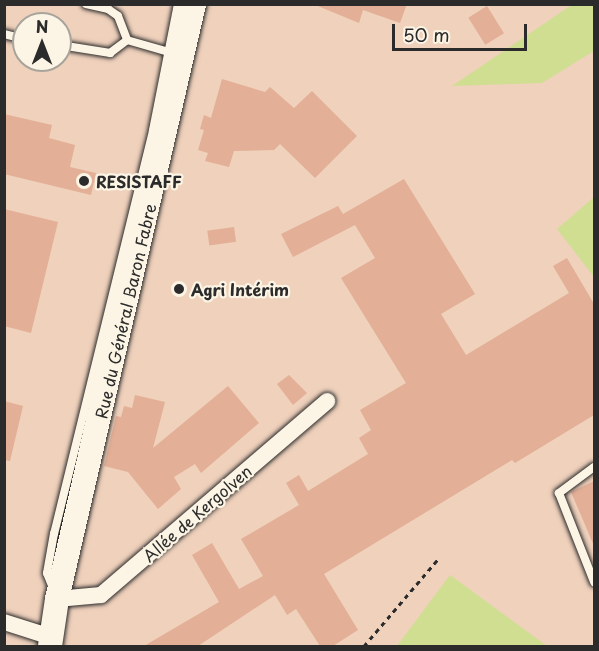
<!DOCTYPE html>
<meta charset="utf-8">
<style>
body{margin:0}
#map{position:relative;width:599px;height:651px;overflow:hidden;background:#f4e0cd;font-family:"Playpen Sans",sans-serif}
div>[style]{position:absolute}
.built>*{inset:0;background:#efd1bc}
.green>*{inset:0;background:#d0de92}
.building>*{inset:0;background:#e3af96;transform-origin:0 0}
.path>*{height:3px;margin-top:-1.5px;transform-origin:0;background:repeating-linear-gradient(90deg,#2b2b2b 0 4.5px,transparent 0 9px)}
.roads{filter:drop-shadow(0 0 2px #2b2b2b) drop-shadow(0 0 2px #2b2b2b)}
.lane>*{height:8px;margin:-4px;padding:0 4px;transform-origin:4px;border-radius:4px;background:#fcf5e5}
.street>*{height:16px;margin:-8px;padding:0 8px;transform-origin:8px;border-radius:8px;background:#fcf5e5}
.secondary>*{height:24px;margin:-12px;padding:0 12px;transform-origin:12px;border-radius:12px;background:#fcf5e5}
.dots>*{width:16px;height:16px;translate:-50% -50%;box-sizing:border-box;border:3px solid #fcf5e5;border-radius:50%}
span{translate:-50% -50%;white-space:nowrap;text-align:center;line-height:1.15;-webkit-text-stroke:4.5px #fcf5e5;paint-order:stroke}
.poi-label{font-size:16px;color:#2b2b2b;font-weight:700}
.left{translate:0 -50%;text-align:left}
.street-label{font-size:16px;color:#2b2b2b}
.frame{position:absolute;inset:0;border:6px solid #2b2b2b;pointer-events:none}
.north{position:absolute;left:12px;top:12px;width:60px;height:60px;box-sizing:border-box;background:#fcf5e5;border:2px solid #a8a49b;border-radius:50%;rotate:0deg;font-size:16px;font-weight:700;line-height:24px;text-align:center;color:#2b2b2b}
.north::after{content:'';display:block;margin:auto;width:21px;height:27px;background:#2b2b2b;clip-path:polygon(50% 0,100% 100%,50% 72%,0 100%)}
.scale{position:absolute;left:392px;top:24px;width:135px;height:27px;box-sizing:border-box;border:3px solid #2b2b2b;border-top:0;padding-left:8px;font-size:18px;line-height:21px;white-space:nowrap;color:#2b2b2b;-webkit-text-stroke:4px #fcf5e5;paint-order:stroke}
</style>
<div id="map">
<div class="built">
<i style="clip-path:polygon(evenodd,5px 5px,594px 5px,594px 646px,5px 646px,5px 5px,24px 24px,60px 24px,60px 60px,24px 60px,24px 24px)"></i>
</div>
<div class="green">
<i style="clip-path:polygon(573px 4px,594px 5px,594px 51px,542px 83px,452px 86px)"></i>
<i style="clip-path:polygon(594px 197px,594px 277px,557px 229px)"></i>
<i style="clip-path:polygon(450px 575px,547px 646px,397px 646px)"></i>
</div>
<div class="building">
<i style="clip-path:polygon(313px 4px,407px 4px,400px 23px,363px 10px,359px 23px)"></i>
<i style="left:487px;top:6px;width:32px;height:22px;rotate:58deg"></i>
<i style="clip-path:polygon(222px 79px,265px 92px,270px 87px,294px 108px,312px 91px,357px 136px,315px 178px,280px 144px,274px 150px,234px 151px,229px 167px,205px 161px,208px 153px,198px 150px,204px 130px,200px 129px,204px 115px,211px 118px)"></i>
<i style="clip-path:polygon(4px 114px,52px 125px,49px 138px,75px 145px,70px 167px,96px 173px,91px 195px,4px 174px)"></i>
<i style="clip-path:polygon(404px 179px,475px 294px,441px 314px,466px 355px,569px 293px,553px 266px,567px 258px,594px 304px,594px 415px,515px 463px,512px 460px,324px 574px,358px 630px,333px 646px,320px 646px,296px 609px,287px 615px,275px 595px,198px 646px,144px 646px,219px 602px,192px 555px,212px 543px,239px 589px,263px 576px,241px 539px,299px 505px,286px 483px,299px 475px,308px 491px,368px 454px,359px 438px,371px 430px,360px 410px,406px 383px,341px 278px,375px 258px,355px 225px,293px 257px,281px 234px,338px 206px,343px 214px)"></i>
<i style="clip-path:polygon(4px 209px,58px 222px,31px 333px,4px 326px)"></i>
<i style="left:234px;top:227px;width:15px;height:27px;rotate:82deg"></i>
<i style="clip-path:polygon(289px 375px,307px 393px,293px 405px,277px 384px)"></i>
<i style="clip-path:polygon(228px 386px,259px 423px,201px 473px,195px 464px,174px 477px,181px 489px,158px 509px,128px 472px,104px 466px,116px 416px,121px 417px,124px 406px,132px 408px,135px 395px,165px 402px,153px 448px)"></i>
<i style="clip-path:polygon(4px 401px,23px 406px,10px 461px,4px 460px)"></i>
<i style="clip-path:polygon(594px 481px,594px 546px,571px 492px)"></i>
</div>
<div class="path">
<i style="left:364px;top:646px;width:114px;rotate:-49.6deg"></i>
</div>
<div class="roads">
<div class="lane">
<i style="left:86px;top:4px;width:23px;rotate:13deg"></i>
<i style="left:108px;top:9px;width:12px;rotate:35deg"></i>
<i style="left:118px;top:16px;width:26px;rotate:69deg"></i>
<i style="left:4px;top:34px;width:21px;rotate:14deg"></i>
<i style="left:127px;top:40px;width:44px;rotate:15.9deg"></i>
<i style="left:60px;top:45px;width:51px;rotate:9.1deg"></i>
<i style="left:110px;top:53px;width:21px;rotate:-37deg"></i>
<i style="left:594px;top:467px;width:44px;rotate:143.4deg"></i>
<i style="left:559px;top:493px;width:96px;rotate:68.5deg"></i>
<i style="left:53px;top:588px;width:16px;rotate:-112deg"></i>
<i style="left:47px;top:573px;width:40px;rotate:-80deg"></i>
<i style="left:54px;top:534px;width:416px;rotate:-76.2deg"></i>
<i style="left:153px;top:130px;width:128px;rotate:-78.8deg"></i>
</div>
<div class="street">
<i style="left:57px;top:599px;width:44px;rotate:-5.2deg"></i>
<i style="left:101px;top:595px;width:298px;rotate:-40.6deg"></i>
<i style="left:4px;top:622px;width:49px;rotate:17.7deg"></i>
</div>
<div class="secondary">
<i style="left:50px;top:646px;width:48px;rotate:-81.5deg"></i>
<i style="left:57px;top:599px;width:611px;rotate:-77.03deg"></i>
</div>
</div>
<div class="dots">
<i style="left:84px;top:181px;background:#2b2b2b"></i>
<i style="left:179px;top:289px;background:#2b2b2b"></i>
</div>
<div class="poi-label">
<span class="left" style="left:96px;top:181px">RESISTAFF</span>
<span class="left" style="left:191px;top:289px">Agri Intérim</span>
</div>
<div class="street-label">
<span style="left:125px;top:311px;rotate:-77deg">Rue du Général Baron Fabre</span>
<span style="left:197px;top:513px;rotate:-41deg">Allée de Kergolven</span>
</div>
<div class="frame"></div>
<div class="north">N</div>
<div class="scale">50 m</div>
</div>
